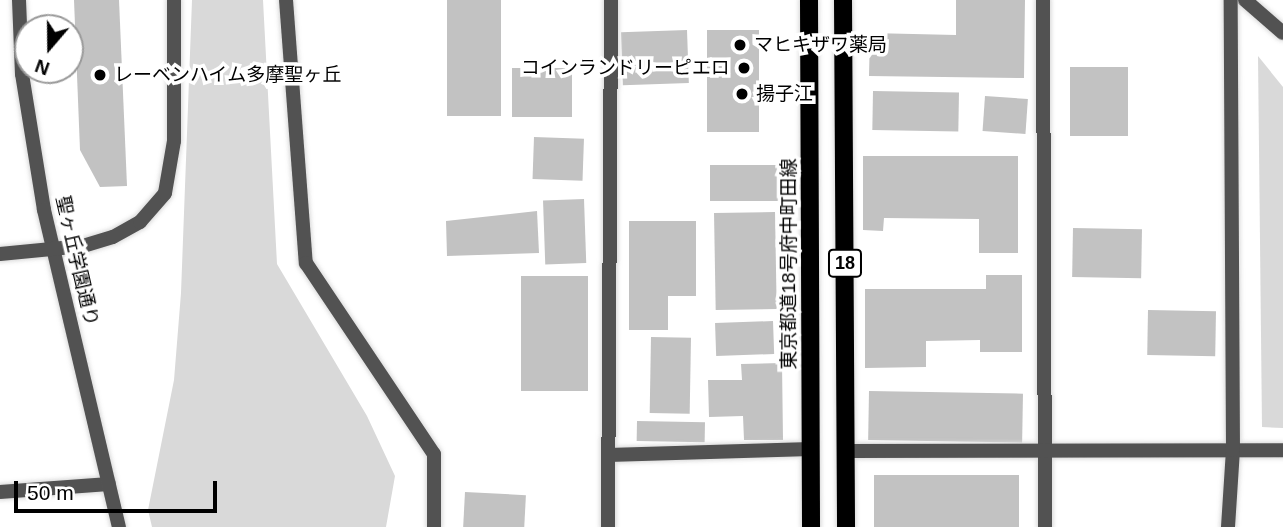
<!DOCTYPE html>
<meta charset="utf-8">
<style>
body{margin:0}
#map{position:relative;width:1283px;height:527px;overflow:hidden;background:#fff;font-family:Arial,"Noto Sans JP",sans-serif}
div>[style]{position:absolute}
.green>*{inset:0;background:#d9d9d9}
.building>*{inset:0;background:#c2c2c2;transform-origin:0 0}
.roads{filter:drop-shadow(0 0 2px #dbdbdb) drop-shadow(0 0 2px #dbdbdb)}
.minor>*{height:14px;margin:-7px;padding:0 7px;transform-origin:7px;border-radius:7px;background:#525252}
.tertiary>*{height:14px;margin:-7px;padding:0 7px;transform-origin:7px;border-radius:7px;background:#525252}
.primary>*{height:18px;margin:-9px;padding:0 9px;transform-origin:9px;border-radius:9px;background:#000}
.dots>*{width:19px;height:19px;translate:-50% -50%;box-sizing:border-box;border:4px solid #fff;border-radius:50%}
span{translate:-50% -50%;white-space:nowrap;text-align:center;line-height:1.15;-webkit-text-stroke:7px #fff;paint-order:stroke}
.shield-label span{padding:2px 5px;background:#fff;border:2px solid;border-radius:5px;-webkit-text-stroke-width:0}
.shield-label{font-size:18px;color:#000;font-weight:700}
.poi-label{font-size:19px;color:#000}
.left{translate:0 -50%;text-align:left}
.right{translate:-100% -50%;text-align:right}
.street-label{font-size:19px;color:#000}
.north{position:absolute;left:14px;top:14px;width:70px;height:70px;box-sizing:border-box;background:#fff;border:2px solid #999;border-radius:50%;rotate:200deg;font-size:19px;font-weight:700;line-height:28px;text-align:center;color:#000}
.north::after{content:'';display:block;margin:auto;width:24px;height:32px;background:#000;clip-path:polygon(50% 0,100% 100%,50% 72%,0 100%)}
.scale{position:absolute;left:14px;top:481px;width:203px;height:32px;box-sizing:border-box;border:4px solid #000;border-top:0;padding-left:9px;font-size:21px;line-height:24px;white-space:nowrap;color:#000;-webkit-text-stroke:5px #fff;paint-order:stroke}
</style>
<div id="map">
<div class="green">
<i style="clip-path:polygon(192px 0,263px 0,277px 264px,367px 416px,395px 476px,386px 527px,152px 527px,148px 510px,174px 380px,181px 293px)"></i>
<i style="clip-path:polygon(1258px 56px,1283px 87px,1283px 428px,1262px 427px)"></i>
</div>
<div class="building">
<i style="clip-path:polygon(74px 0,119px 0,127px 186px,100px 187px,80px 150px)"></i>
<i style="left:447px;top:0;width:54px;height:116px"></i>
<i style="clip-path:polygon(956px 0,1025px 0,1024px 78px,869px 76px,870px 33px,956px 35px)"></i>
<i style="left:687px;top:30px;width:53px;height:66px;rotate:88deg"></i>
<i style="left:707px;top:30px;width:52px;height:102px"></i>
<i style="left:1128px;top:67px;width:69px;height:58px;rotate:90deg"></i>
<i style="left:512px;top:68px;width:60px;height:49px"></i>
<i style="left:873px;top:91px;width:86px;height:39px;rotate:1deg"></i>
<i style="left:985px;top:96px;width:43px;height:35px;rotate:4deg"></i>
<i style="left:534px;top:137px;width:50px;height:42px;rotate:2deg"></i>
<i style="clip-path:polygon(863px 156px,1018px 156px,1018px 253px,979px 253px,979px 219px,884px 218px,883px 231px,863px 230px)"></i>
<i style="left:710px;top:165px;width:73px;height:36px"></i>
<i style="left:584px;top:199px;width:64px;height:41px;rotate:88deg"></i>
<i style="clip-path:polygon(537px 211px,539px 253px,447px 256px,446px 221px)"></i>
<i style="left:775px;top:212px;width:97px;height:61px;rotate:89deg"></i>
<i style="clip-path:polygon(629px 221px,696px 221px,696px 296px,668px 296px,668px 330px,629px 330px)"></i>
<i style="left:1073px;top:228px;width:69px;height:49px;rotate:1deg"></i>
<i style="clip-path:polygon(986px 275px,1022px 275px,1022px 352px,980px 352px,980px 340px,926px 341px,926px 367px,865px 368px,865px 289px,986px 289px)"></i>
<i style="left:521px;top:276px;width:67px;height:115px"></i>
<i style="left:1148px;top:310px;width:68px;height:45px;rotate:1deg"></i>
<i style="left:773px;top:321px;width:33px;height:58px;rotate:88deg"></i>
<i style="left:651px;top:337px;width:40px;height:76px;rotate:1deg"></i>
<i style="clip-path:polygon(782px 363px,783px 440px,744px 440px,743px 416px,709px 417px,708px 380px,742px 380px,741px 364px)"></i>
<i style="left:869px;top:391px;width:154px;height:49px;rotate:1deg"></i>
<i style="left:637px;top:421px;width:68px;height:20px;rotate:1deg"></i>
<i style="left:874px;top:475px;width:145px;height:52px"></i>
<i style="left:465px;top:492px;width:61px;height:35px;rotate:3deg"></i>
</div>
<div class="roads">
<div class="minor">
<i style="left:286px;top:0;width:264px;rotate:85.7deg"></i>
<i style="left:306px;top:263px;width:230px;rotate:56.2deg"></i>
<i style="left:434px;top:454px;width:73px;rotate:90deg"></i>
<i style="left:1043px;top:0;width:527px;rotate:89.78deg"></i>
<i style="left:846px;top:451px;width:437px;rotate:-0.1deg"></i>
<i style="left:608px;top:455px;width:203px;rotate:-1.7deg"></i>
<i style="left:0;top:492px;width:109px;rotate:-4.2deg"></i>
<i style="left:608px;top:527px;width:527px;rotate:-89.67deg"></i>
<i style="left:1228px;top:527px;width:77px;rotate:-86.3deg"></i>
<i style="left:1233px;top:450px;width:450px;rotate:-90.3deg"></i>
</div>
<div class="tertiary">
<i style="left:19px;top:0;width:74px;rotate:87.7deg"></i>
<i style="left:22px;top:74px;width:138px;rotate:80.8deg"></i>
<i style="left:44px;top:210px;width:326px;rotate:76.7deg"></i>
<i style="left:1245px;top:0;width:50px;rotate:41deg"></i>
<i style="left:0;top:254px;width:83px;rotate:-5.5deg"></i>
<i style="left:83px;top:246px;width:31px;rotate:-17deg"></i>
<i style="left:113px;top:237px;width:31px;rotate:-29deg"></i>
<i style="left:140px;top:222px;width:38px;rotate:-49deg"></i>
<i style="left:165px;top:193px;width:53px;rotate:-80.2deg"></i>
<i style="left:174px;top:141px;width:141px;rotate:-90deg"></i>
</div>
<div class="primary">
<i style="left:809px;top:0;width:527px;rotate:89.78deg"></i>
<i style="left:843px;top:0;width:527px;rotate:89.67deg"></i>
</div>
</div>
<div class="dots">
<i style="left:740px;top:45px;background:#000"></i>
<i style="left:744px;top:68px;background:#000"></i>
<i style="left:100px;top:75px;background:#000"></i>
<i style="left:742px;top:94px;background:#000"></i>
</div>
<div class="shield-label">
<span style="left:845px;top:263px">18</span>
</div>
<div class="poi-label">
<span class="left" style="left:754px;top:45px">マヒキザワ薬局</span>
<span class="right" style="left:730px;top:68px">コインランドリーピエロ</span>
<span class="left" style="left:114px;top:75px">レーベンハイム多摩聖ヶ丘</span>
<span class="left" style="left:756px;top:94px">揚子江</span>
</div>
<div class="street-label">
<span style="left:77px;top:261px;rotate:77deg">聖ヶ丘学園通り</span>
<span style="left:789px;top:264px;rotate:-90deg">東京都道18号府中町田線</span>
</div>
<div class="north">N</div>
<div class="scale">50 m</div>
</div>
